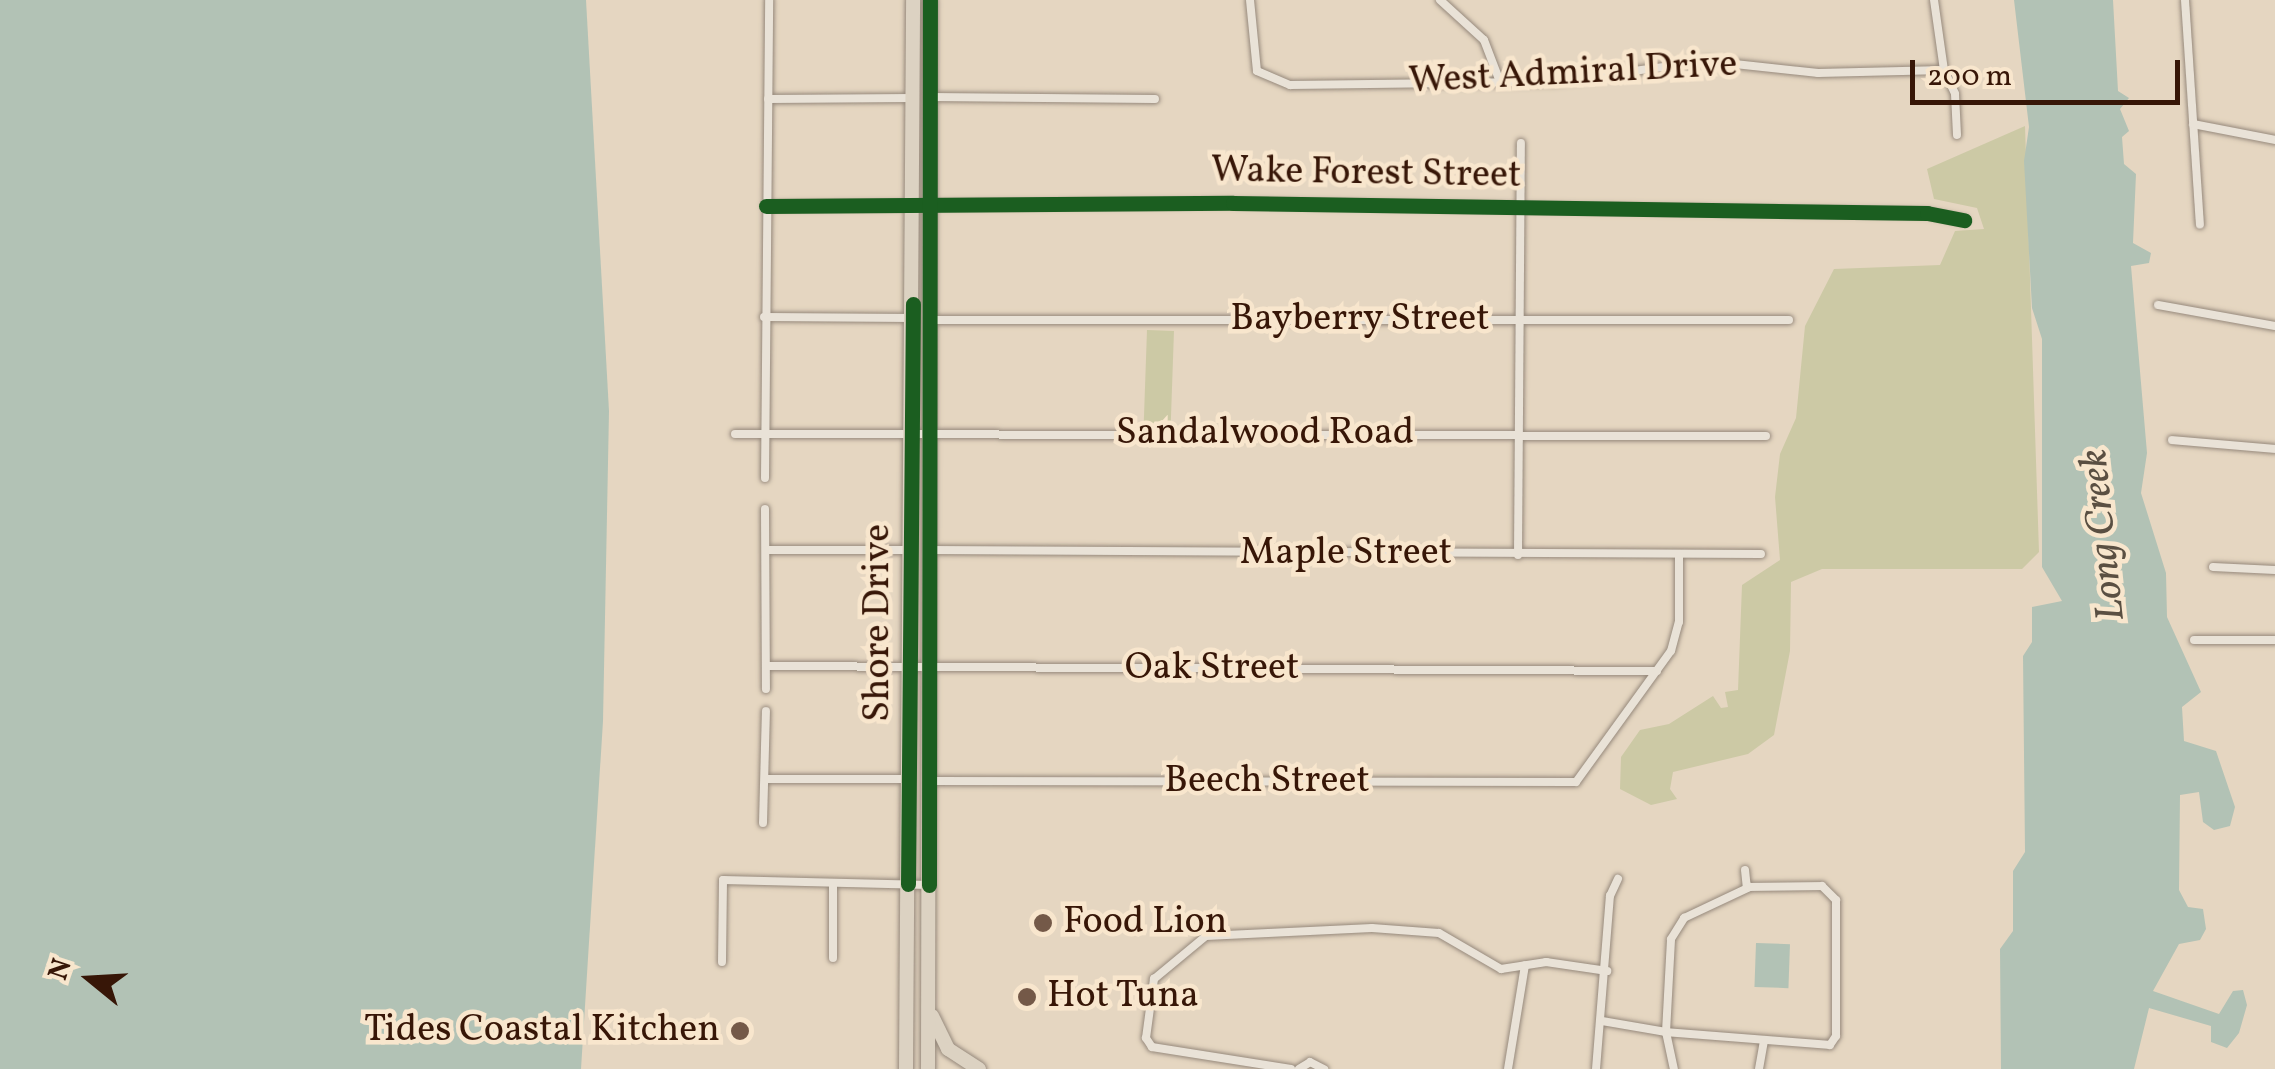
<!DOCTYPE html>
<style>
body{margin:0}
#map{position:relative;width:2275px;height:1069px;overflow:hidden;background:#e5d6c1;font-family:Vollkorn,serif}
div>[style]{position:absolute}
.green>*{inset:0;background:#ccc9a5;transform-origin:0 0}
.water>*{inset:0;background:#b2c2b5;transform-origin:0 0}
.roads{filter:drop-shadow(0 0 2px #96897c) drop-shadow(0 0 2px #96897c)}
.street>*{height:8px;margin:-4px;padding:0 4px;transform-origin:4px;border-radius:4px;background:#e9e2d7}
.highway>*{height:14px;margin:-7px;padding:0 7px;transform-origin:7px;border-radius:7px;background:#dcd2c2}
.cycleway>*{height:15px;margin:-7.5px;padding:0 7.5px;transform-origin:7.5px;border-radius:7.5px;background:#1b5e20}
.dots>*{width:28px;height:28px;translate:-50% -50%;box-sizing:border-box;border:5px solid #f8e6cd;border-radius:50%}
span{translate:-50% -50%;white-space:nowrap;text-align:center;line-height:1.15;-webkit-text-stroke:9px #f8e6cd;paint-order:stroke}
.street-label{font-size:38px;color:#371607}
.poi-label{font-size:38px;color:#371607}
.left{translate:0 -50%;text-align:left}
.right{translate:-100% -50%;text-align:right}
.water-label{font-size:40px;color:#5a4f42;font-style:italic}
.north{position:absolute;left:40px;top:929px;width:100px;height:100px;-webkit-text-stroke:8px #f8e6cd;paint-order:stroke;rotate:288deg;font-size:28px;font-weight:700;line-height:40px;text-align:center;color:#371607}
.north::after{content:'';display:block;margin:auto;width:35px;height:45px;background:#371607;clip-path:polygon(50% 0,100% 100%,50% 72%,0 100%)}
.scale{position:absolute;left:1910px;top:60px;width:270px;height:45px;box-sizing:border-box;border:5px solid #371607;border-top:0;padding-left:12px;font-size:30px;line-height:35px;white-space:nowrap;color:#371607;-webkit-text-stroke:8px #f8e6cd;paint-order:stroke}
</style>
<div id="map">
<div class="green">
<i style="clip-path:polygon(2025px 126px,2039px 552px,2022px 569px,1822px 569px,1791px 582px,1790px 651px,1774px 735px,1748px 754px,1673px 772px,1670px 789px,1677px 799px,1651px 805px,1620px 789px,1621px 757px,1640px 730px,1669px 724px,1713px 696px,1721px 708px,1728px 707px,1725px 692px,1738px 690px,1742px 585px,1780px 560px,1775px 497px,1780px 454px,1796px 418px,1805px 326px,1834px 269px,1940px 265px,1955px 231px,1984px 229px,1977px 208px,1934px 199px,1927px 169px)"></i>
<i style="left:1147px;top:330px;width:27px;height:98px;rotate:2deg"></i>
</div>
<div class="water">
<i style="clip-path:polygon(0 0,586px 0,609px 411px,603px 721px,581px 1069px,0 1069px)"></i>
<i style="clip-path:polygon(2014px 0,2113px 0,2118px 91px,2129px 98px,2120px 109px,2129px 131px,2122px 137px,2124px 164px,2136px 174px,2133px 243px,2151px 253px,2149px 263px,2131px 266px,2147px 453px,2141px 493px,2166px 573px,2167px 617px,2201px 692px,2182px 707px,2184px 741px,2216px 751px,2235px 807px,2230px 826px,2214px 830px,2203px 822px,2199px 792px,2180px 795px,2179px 890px,2188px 907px,2203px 909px,2206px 929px,2200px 940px,2179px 944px,2153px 991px,2219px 1014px,2233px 991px,2243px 990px,2247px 1005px,2239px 1033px,2227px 1048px,2211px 1042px,2211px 1026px,2149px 1008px,2134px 1069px,2001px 1069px,2000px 949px,2013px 931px,2013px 871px,2025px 852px,2023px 656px,2032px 642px,2032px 607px,2062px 601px,2042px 567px,2042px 339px,2032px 308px,2024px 161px,2029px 127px)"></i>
<i style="left:1756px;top:943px;width:34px;height:44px;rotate:2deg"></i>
</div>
<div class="roads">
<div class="street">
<i style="left:1250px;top:0;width:71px;rotate:84.4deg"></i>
<i style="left:1257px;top:71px;width:36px;rotate:23deg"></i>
<i style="left:1290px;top:85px;width:262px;rotate:-0.7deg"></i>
<i style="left:1552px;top:82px;width:156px;rotate:-7.7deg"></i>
<i style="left:1707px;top:61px;width:112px;rotate:6.2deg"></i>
<i style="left:1818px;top:73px;width:126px;rotate:-1.4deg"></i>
<i style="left:1440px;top:0;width:59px;rotate:42.3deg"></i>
<i style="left:1484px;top:40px;width:45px;rotate:69.1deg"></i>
<i style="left:1934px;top:0;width:71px;rotate:81.9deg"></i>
<i style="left:1944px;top:70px;width:26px;rotate:65deg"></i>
<i style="left:1955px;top:94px;width:41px;rotate:87.2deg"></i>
<i style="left:2185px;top:0;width:225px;rotate:86.2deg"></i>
<i style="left:930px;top:97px;width:225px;rotate:0.5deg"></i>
<i style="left:768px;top:99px;width:145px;rotate:-0.4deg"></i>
<i style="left:2193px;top:124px;width:84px;rotate:11deg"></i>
<i style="left:766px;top:206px;width:467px;rotate:-0.4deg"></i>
<i style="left:1233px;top:203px;width:694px;rotate:0.83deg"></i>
<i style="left:1927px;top:213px;width:38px;rotate:11deg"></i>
<i style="left:2158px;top:305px;width:119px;rotate:10.2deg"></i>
<i style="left:764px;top:317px;width:149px;rotate:0.4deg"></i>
<i style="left:930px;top:320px;width:859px"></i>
<i style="left:735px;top:434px;width:1031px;rotate:0.11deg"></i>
<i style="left:2172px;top:440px;width:103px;rotate:5deg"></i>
<i style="left:765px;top:478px;width:478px;rotate:-89.5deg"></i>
<i style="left:765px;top:509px;width:180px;rotate:89.7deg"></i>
<i style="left:766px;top:550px;width:146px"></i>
<i style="left:930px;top:550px;width:831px;rotate:0.28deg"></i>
<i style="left:1518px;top:555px;width:412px;rotate:-89.6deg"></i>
<i style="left:2213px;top:567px;width:62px;rotate:2.8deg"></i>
<i style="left:2194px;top:640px;width:81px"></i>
<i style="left:766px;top:666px;width:891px;rotate:0.32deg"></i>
<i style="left:767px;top:779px;width:141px"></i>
<i style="left:929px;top:781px;width:647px;rotate:0.09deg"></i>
<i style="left:1576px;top:782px;width:162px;rotate:-54.1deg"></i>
<i style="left:1671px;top:651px;width:30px;rotate:-75deg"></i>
<i style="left:1679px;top:622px;width:66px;rotate:-90deg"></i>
<i style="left:763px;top:823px;width:112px;rotate:-88.5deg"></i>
<i style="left:1745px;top:870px;width:18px;rotate:84deg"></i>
<i style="left:833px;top:883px;width:75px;rotate:90deg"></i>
<i style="left:1822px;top:886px;width:20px;rotate:45deg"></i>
<i style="left:1836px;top:900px;width:136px;rotate:90deg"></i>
<i style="left:1836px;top:1036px;width:11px;rotate:124deg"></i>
<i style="left:1830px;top:1045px;width:165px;rotate:-175.5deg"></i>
<i style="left:1666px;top:1032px;width:93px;rotate:-86.9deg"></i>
<i style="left:1671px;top:939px;width:25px;rotate:-58deg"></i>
<i style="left:1684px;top:918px;width:73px;rotate:-25.2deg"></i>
<i style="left:1750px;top:887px;width:72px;rotate:-0.8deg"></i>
<i style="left:722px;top:962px;width:82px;rotate:-89.3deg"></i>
<i style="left:723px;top:880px;width:206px;rotate:1.4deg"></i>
<i style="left:1602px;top:1021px;width:65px;rotate:9.8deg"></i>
<i style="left:1666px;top:1032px;width:38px;rotate:78deg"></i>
<i style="left:1291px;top:1069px;width:141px;rotate:-171deg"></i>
<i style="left:1152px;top:1047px;width:11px;rotate:-124deg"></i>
<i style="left:1146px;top:1038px;width:60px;rotate:-82.3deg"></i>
<i style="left:1154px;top:979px;width:67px;rotate:-39.6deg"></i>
<i style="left:1206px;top:936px;width:166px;rotate:-2.8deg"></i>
<i style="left:1372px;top:928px;width:67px;rotate:4.3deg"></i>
<i style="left:1439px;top:933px;width:72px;rotate:30.1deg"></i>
<i style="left:1501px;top:969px;width:46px;rotate:-8.8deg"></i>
<i style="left:1546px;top:962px;width:62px;rotate:8.4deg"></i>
<i style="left:1299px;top:1069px;width:13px;rotate:-32deg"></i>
<i style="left:1310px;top:1062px;width:16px;rotate:27deg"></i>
<i style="left:1508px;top:1069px;width:105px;rotate:-80.7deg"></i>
<i style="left:1596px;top:1069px;width:174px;rotate:-85.4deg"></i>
<i style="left:1610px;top:896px;width:19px;rotate:-65deg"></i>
<i style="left:1759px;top:1069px;width:28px;rotate:-80deg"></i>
</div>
<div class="highway">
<i style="left:932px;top:1016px;width:37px;rotate:64deg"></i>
<i style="left:948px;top:1049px;width:37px;rotate:33deg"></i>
<i style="left:906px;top:1069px;width:1069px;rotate:-89.62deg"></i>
<i style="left:928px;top:1069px;width:1069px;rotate:-89.89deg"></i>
</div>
</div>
<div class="cycleway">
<i style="left:766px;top:206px;width:467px;rotate:-0.4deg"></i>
<i style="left:1233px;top:203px;width:694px;rotate:0.83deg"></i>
<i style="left:1927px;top:213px;width:38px;rotate:11deg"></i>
<i style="left:908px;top:884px;width:580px;rotate:-89.51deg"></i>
<i style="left:929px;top:885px;width:885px;rotate:-89.94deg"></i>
</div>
<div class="dots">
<i style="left:1043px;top:923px;background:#745948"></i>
<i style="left:1027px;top:997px;background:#745948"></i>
<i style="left:740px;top:1031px;background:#745948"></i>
</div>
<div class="street-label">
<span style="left:1573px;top:74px;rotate:-3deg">West Admiral Drive</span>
<span style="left:1366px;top:174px;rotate:1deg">Wake Forest Street</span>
<span style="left:1360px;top:320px">Bayberry Street</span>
<span style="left:1265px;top:434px">Sandalwood Road</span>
<span style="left:1346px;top:554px">Maple Street</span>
<span style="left:879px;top:623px;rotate:-90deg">Shore Drive</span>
<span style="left:1212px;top:669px">Oak Street</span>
<span style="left:1267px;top:782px">Beech Street</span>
</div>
<div class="poi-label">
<span class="left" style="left:1063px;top:923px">Food Lion</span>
<span class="left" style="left:1047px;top:997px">Hot Tuna</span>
<span class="right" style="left:720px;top:1031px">Tides Coastal Kitchen</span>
</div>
<div class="water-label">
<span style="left:2104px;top:535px;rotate:-96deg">Long Creek</span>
</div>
<div class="north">N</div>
<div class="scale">200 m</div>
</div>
